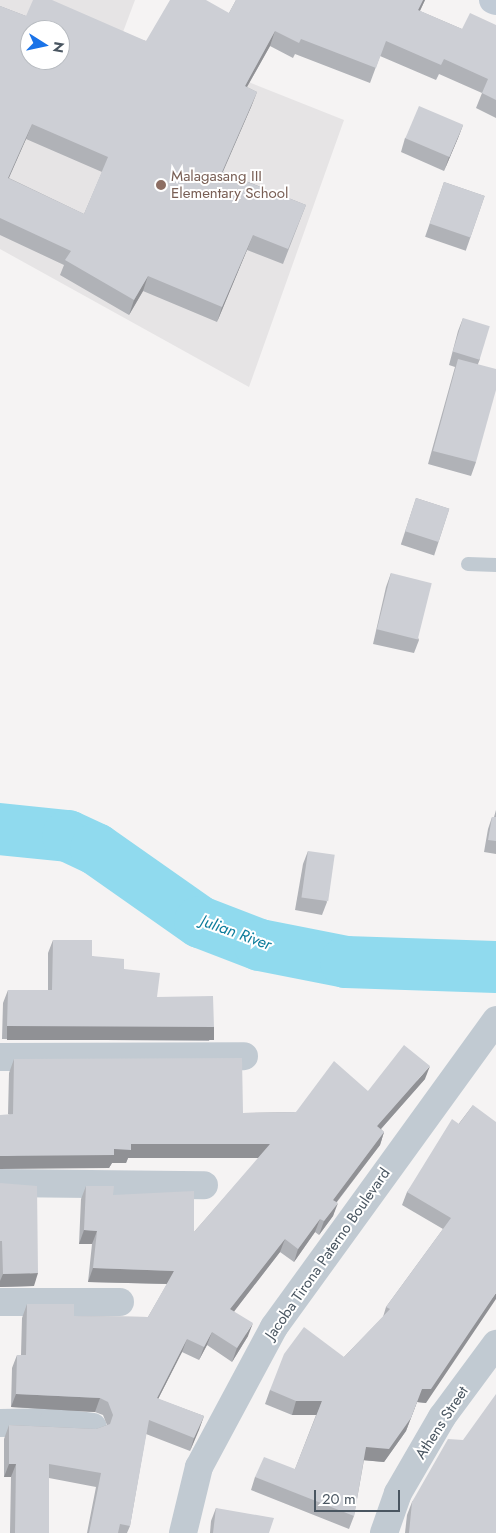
<!DOCTYPE html>
<style>
body{margin:0}
#map{position:relative;width:496px;height:1533px;overflow:hidden;background:#f5f3f3;font-family:Jost,sans-serif}
div>[style]{position:absolute}
.education>*{inset:0;background:#e6e4e5}
.river>*{height:52px;margin:-26px;padding:0 26px;transform-origin:26px;border-radius:26px;background:#90daee}
.service>*{height:14px;margin:-7px;padding:0 7px;transform-origin:7px;border-radius:7px;background:#c1cad2}
.minor>*{height:28px;margin:-14px;padding:0 14px;transform-origin:14px;border-radius:14px;background:#c1cad2}
.tertiary>*{height:28px;margin:-14px;padding:0 14px;transform-origin:14px;border-radius:14px;background:#c1cad2}
.secondary>*{height:28px;margin:-14px;padding:0 14px;transform-origin:14px;border-radius:14px;background:#c1cbd6}
.wall>*{inset:0;background:#b0b2b7;transform-origin:0 0}
.shaded-wall>*{inset:0;background:#909195;transform-origin:0 0}
.building>*{inset:0;background:#cdcfd5;transform-origin:0 0}
.dots>*{width:14px;height:14px;translate:-50% -50%;box-sizing:border-box;border:2px solid #fff;border-radius:50%}
span{translate:-50% -50%;white-space:nowrap;text-align:center;line-height:1.15;-webkit-text-stroke:4px #fff;paint-order:stroke}
.education-label{font-size:15px;color:#785e54}
.left{translate:0 -50%;text-align:left}
.street-label{font-size:15px;color:#4a5661}
.water-label{font-size:16px;color:#0c7c9b;font-style:italic}
.north{position:absolute;left:20px;top:20px;width:50px;height:50px;box-sizing:border-box;background:#fff;border:1px solid #b7bbc0;border-radius:50%;rotate:100deg;font-size:14px;font-weight:700;line-height:20px;text-align:center;color:#4a5661}
.north::after{content:'';display:block;margin:auto;width:18px;height:22px;background:#1a73e8;clip-path:polygon(50% 0,100% 100%,50% 72%,0 100%)}
.scale{position:absolute;left:314px;top:1490px;width:86px;height:22px;box-sizing:border-box;border:2px solid #4a5661;border-top:0;padding-left:6px;font-size:15px;line-height:18px;white-space:nowrap;color:#4a5661;-webkit-text-stroke:4px #fff;paint-order:stroke}
</style>
<div id="map">
<div class="education">
<i style="clip-path:polygon(evenodd,0 0,135px 0,123px 32px,344px 120px,249px 387px,0 249px,0 0,30px 30px,60px 30px,60px 60px,30px 60px,30px 30px)"></i>
</div>
<div class="river">
<i style="left:0;top:829px;width:68px;rotate:5.9deg"></i>
<i style="left:68px;top:836px;width:31px;rotate:25deg"></i>
<i style="left:96px;top:849px;width:127px;rotate:35.1deg"></i>
<i style="left:200px;top:922px;width:64px;rotate:21deg"></i>
<i style="left:260px;top:945px;width:88px;rotate:11.2deg"></i>
<i style="left:346px;top:962px;width:150px;rotate:1.9deg"></i>
</div>
<div class="service">
<i style="left:468px;top:564px;width:28px;rotate:2deg"></i>
</div>
<div class="minor">
<i style="left:0;top:1057px;width:244px;rotate:-0.2deg"></i>
<i style="left:0;top:1183px;width:204px;rotate:0.6deg"></i>
<i style="left:0;top:1302px;width:120px"></i>
<i style="left:0;top:1423px;width:53px;rotate:-1.1deg"></i>
<i style="left:53px;top:1422px;width:40px;rotate:7.1deg"></i>
<i style="left:384px;top:1533px;width:42px;rotate:-70.7deg"></i>
<i style="left:398px;top:1493px;width:88px;rotate:-59.9deg"></i>
<i style="left:442px;top:1417px;width:91px;rotate:-53.5deg"></i>
</div>
<div class="tertiary">
<i style="left:183px;top:1533px;width:68px;rotate:-76.4deg"></i>
<i style="left:199px;top:1467px;width:159px;rotate:-61.8deg"></i>
<i style="left:274px;top:1327px;width:379px;rotate:-54.1deg"></i>
</div>
<div class="secondary">
<i style="left:493px;top:0;width:3px;rotate:18deg"></i>
</div>
<div class="wall">
<i style="clip-path:polygon(evenodd,236px 0,425px 0,420px 11px,462px 29px,496px 25px,496px 118px,476px 108px,482px 93px,439px 74px,436px 80px,380px 56px,370px 83px,295px 54px,293px 58px,270px 46px,247px 87px,257px 92px,251px 107px,223px 172px,306px 205px,283px 264px,247px 250px,217px 322px,143px 291px,129px 315px,60px 275px,64px 265px,0 235px,0 6px,26px 16px,146px 41px,229px 13px,236px 0,26px 139px,102px 172px,84px 214px,9px 178px,26px 139px)"></i>
<i style="clip-path:polygon(463px 125px,458px 138px,444px 171px,401px 152px,405px 138px)"></i>
<i style="left:444px;top:182px;width:43px;height:58px;rotate:19deg"></i>
<i style="clip-path:polygon(463px 318px,480px 359px,478px 364px,476px 462px,471px 476px,428px 464px,455px 367px,449px 365px,458px 331px)"></i>
<i style="left:416px;top:498px;width:35px;height:49px;rotate:18deg"></i>
<i style="clip-path:polygon(391px 573px,419px 640px,414px 653px,373px 644px,386px 587px)"></i>
<i style="clip-path:polygon(496px 810px,496px 854px,484px 852px,488px 829px,492px 817px,494px 817px)"></i>
<i style="clip-path:polygon(308px 851px,327px 902px,322px 915px,295px 910px,303px 864px)"></i>
<i style="clip-path:polygon(53px 940px,92px 956px,124px 969px,157px 997px,214px 1027px,209px 1041px,2px 1039px,3px 1003px,8px 990px,48px 990px,48px 953px)"></i>
<i style="clip-path:polygon(14px 1059px,243px 1113px,296px 1112px,368px 1091px,425px 1079px,381px 1129px,384px 1132px,380px 1145px,337px 1202px,333px 1216px,319px 1235px,315px 1232px,294px 1262px,280px 1252px,234px 1311px,248px 1336px,232px 1362px,207px 1345px,199px 1360px,182px 1352px,158px 1399px,204px 1416px,190px 1451px,146px 1434px,130px 1526px,127px 1533px,87px 1533px,96px 1487px,49px 1478px,49px 1533px,10px 1533px,11px 1477px,4px 1477px,4px 1439px,9px 1425px,96px 1429px,107px 1425px,103px 1415px,95px 1412px,11px 1407px,12px 1368px,17px 1355px,21px 1355px,22px 1318px,27px 1304px,74px 1316px,148px 1317px,167px 1284px,88px 1282px,92px 1244px,79px 1244px,81px 1199px,86px 1186px,113px 1195px,194px 1232px,259px 1158px,128px 1158px,126px 1163px,112px 1163px,109px 1168px,8px 1114px,9px 1073px)"></i>
<i style="clip-path:polygon(473px 1105px,426px 1403px,417px 1402px,406px 1431px,384px 1462px,364px 1460px,354px 1516px,349px 1529px,251px 1490px,255px 1477px,295px 1469px,316px 1415px,292px 1415px,265px 1404px,270px 1390px,344px 1357px,383px 1317px,386px 1307px,443px 1229px,402px 1205px,407px 1192px)"></i>
<i style="clip-path:polygon(0 1183px,34px 1286px,0 1287px)"></i>
<i style="clip-path:polygon(463px 1440px,496px 1533px,405px 1533px,407px 1515px,412px 1502px)"></i>
<i style="clip-path:polygon(216px 1508px,269px 1533px,210px 1533px,211px 1521px)"></i>
</div>
<div class="shaded-wall">
<i style="clip-path:polygon(423px 0,425px 0,413px 25px,418px 10px)"></i>
<i style="clip-path:polygon(275px 31px,270px 46px,239px 101px,245px 86px)"></i>
<i style="clip-path:polygon(257px 92px,251px 107px,216px 187px,222px 172px)"></i>
<i style="clip-path:polygon(32px 124px,26px 139px,2px 193px,8px 178px)"></i>
<i style="clip-path:polygon(463px 125px,458px 138px,444px 171px,449px 157px)"></i>
<i style="clip-path:polygon(253px 235px,247px 250px,217px 322px,222px 307px)"></i>
<i style="clip-path:polygon(148px 276px,143px 291px,129px 315px,134px 300px)"></i>
<i style="left:7px;top:1026px;width:207px;height:14px"></i>
<i style="clip-path:polygon(430px 1066px,425px 1079px,372px 1139px,377px 1126px)"></i>
<i style="clip-path:polygon(384px 1132px,380px 1145px,328px 1213px,333px 1200px)"></i>
<i style="clip-path:polygon(131px 1144px,270px 1144px,265px 1158px,128px 1158px,126px 1163px,112px 1163px,109px 1168px,0 1169px,0 1156px,114px 1149px)"></i>
<i style="clip-path:polygon(338px 1203px,333px 1216px,319px 1235px,324px 1221px)"></i>
<i style="clip-path:polygon(320px 1219px,315px 1232px,294px 1262px,298px 1249px)"></i>
<i style="clip-path:polygon(84px 1230px,97px 1231px,92px 1244px,79px 1244px)"></i>
<i style="clip-path:polygon(285px 1239px,280px 1252px,226px 1322px,230px 1309px)"></i>
<i style="clip-path:polygon(93px 1268px,174px 1271px,169px 1284px,88px 1282px)"></i>
<i style="clip-path:polygon(38px 1273px,34px 1286px,0 1287px,0 1281px,3px 1274px)"></i>
<i style="clip-path:polygon(496px 1293px,496px 1299px,426px 1403px,417px 1402px,406px 1431px,384px 1462px,361px 1460px,366px 1447px,422px 1389px)"></i>
<i style="clip-path:polygon(253px 1323px,248px 1336px,232px 1362px,237px 1348px)"></i>
<i style="clip-path:polygon(212px 1332px,207px 1345px,199px 1360px,204px 1347px)"></i>
<i style="clip-path:polygon(187px 1339px,182px 1352px,152px 1411px,157px 1398px)"></i>
<i style="clip-path:polygon(16px 1394px,100px 1398px,95px 1412px,11px 1407px)"></i>
<i style="clip-path:polygon(296px 1401px,322px 1401px,317px 1415px,292px 1415px)"></i>
<i style="clip-path:polygon(204px 1416px,199px 1430px,190px 1451px,194px 1438px)"></i>
<i style="clip-path:polygon(9px 1464px,16px 1464px,11px 1477px,4px 1477px)"></i>
</div>
<div class="building">
<i style="clip-path:polygon(evenodd,33px 0,52px 0,146px 41px,170px 0,206px 0,229px 13px,236px 0,423px 0,418px 10px,462px 29px,470px 13px,496px 25px,496px 100px,482px 93px,488px 79px,444px 59px,441px 65px,386px 41px,376px 68px,301px 39px,299px 43px,275px 31px,245px 86px,257px 92px,222px 172px,306px 205px,288px 249px,253px 235px,222px 307px,148px 276px,134px 300px,65px 260px,71px 251px,0 218px,0 6px,26px 16px,33px 0,30px 30px,60px 30px,60px 60px,30px 60px,30px 30px,33px 0,32px 124px,108px 157px,84px 214px,8px 178px,32px 124px)"></i>
<i style="left:419px;top:106px;width:48px;height:35px;rotate:23deg"></i>
<i style="left:444px;top:182px;width:43px;height:44px;rotate:19deg"></i>
<i style="left:463px;top:318px;width:28px;height:35px;rotate:17deg"></i>
<i style="clip-path:polygon(458px 359px,496px 369px,496px 390px,476px 462px,433px 451px)"></i>
<i style="left:416px;top:498px;width:35px;height:35px;rotate:18deg"></i>
<i style="left:391px;top:573px;width:42px;height:58px;rotate:14deg"></i>
<i style="clip-path:polygon(492px 817px,496px 817px,496px 841px,488px 840px)"></i>
<i style="left:308px;top:851px;width:27px;height:47px;rotate:8deg"></i>
<i style="clip-path:polygon(53px 940px,92px 940px,92px 956px,124px 959px,124px 969px,160px 973px,157px 997px,213px 996px,214px 1027px,7px 1026px,8px 990px,52px 990px)"></i>
<i style="clip-path:polygon(404px 1045px,430px 1066px,377px 1126px,384px 1132px,333px 1200px,338px 1203px,324px 1221px,320px 1219px,298px 1249px,285px 1239px,230px 1309px,253px 1323px,237px 1348px,212px 1332px,204px 1347px,187px 1339px,157px 1398px,204px 1416px,194px 1438px,149px 1420px,130px 1526px,120px 1524px,118px 1533px,89px 1533px,101px 1473px,49px 1464px,49px 1533px,15px 1533px,16px 1464px,9px 1464px,9px 1425px,96px 1429px,110px 1424px,113px 1415px,108px 1402px,100px 1398px,16px 1394px,17px 1355px,26px 1355px,27px 1304px,74px 1304px,74px 1316px,148px 1317px,174px 1271px,93px 1268px,97px 1231px,84px 1230px,86px 1186px,114px 1186px,113px 1195px,194px 1191px,194px 1232px,270px 1144px,131px 1144px,131px 1150px,114px 1149px,114px 1155px,0 1156px,0 1115px,13px 1114px,14px 1059px,242px 1058px,243px 1113px,296px 1112px,334px 1061px,368px 1091px)"></i>
<i style="clip-path:polygon(473px 1105px,496px 1122px,496px 1293px,431px 1389px,422px 1389px,411px 1418px,389px 1449px,366px 1447px,354px 1516px,255px 1477px,264px 1457px,295px 1469px,322px 1401px,296px 1401px,270px 1390px,284px 1354px,304px 1327px,344px 1357px,390px 1309px,386px 1307px,451px 1218px,407px 1192px,452px 1119px,459px 1124px)"></i>
<i style="clip-path:polygon(0 1183px,37px 1186px,38px 1273px,3px 1274px,2px 1241px,0 1241px)"></i>
<i style="clip-path:polygon(496px 1394px,496px 1533px,409px 1533px,412px 1502px,448px 1439px,463px 1440px)"></i>
<i style="clip-path:polygon(216px 1508px,274px 1518px,269px 1533px,213px 1533px)"></i>
</div>
<div class="dots">
<i style="left:161px;top:185px;background:#8d6e63"></i>
</div>
<div class="education-label">
<span class="left" style="left:171px;top:185px">Malagasang III<br>Elementary School</span>
</div>
<div class="street-label">
<span style="left:328px;top:1254px;rotate:-55deg">Jacoba Tirona Paterno Boulevard</span>
<span style="left:442px;top:1423px;rotate:-57deg">Athens Street</span>
</div>
<div class="water-label">
<span style="left:236px;top:933px;rotate:20deg">Julian River</span>
</div>
<div class="north">N</div>
<div class="scale">20 m</div>
</div>
